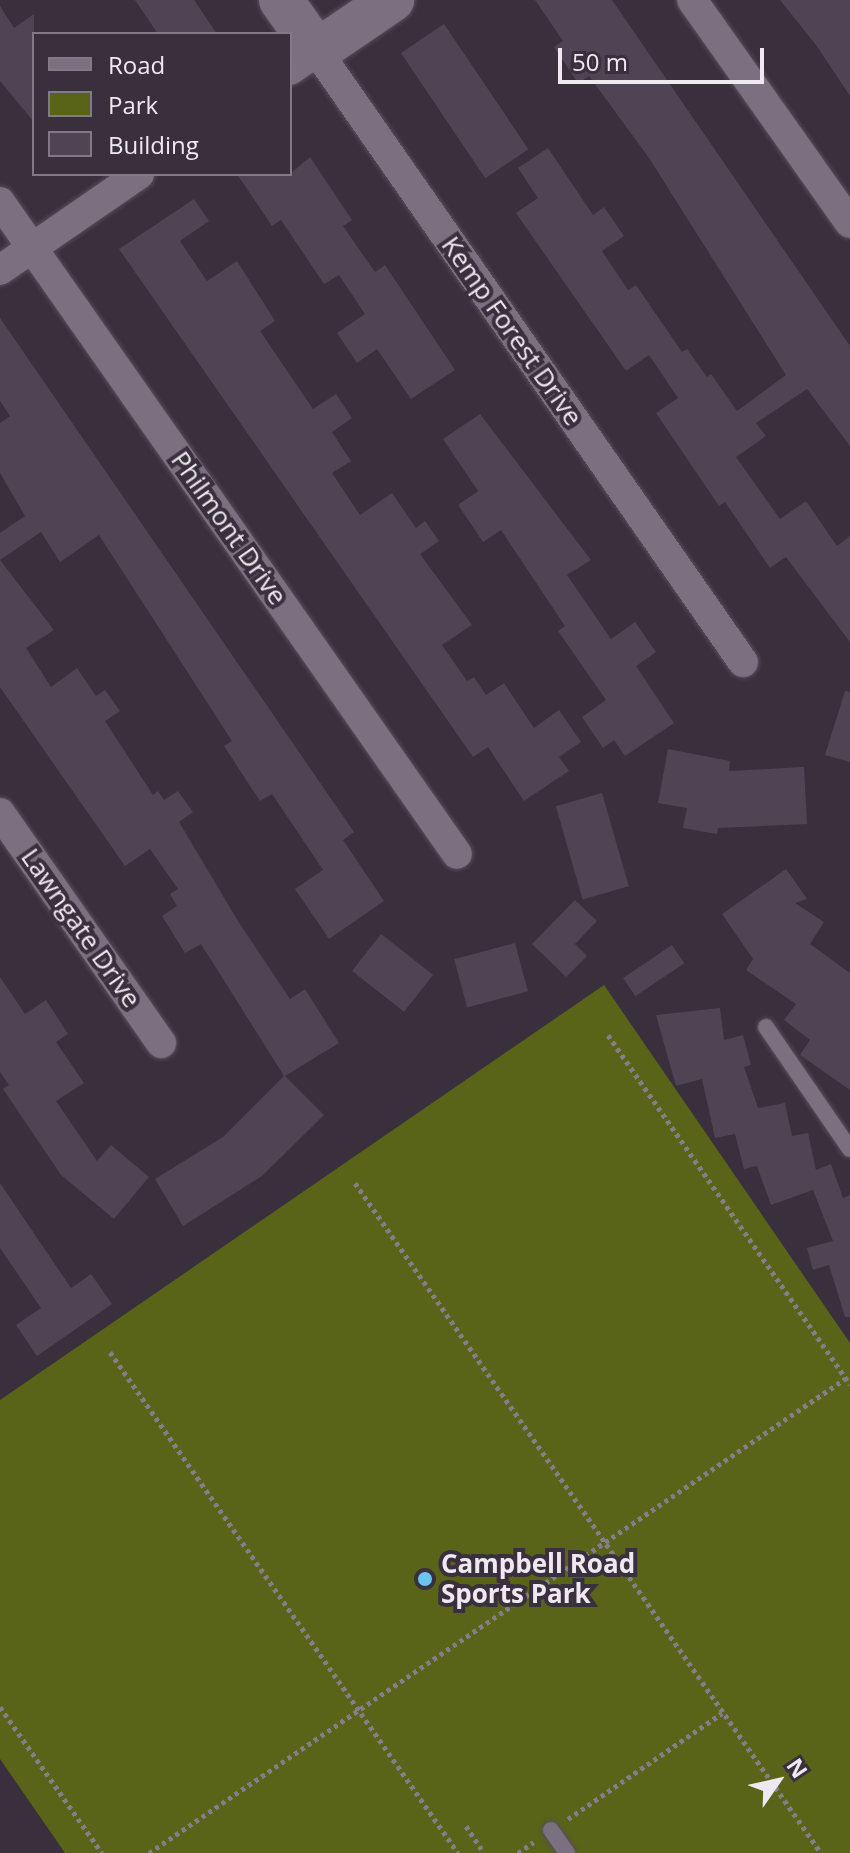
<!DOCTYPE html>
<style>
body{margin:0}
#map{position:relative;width:850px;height:1853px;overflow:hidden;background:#392f3d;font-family:"Open Sans",sans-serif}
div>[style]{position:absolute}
.green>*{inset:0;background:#596418}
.building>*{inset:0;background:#4f4453;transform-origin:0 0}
.path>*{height:5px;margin-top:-2.5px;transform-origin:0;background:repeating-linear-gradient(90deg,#857d88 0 4px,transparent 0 8px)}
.roads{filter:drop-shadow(0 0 2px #564d59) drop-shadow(0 0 2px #564d59)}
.lane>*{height:16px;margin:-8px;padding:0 8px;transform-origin:8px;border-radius:8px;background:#7b707f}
.street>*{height:30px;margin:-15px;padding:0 15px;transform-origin:15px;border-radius:15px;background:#7b707f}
.secondary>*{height:44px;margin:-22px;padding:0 22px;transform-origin:22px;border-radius:22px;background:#7b707f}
.dots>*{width:22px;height:22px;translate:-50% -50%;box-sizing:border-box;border:4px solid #392f3d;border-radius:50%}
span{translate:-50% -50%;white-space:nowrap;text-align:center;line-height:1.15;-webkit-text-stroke:8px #392f3d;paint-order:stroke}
.street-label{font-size:26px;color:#eee8f1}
.poi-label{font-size:26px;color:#eee8f1;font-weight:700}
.left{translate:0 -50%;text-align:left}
.legend{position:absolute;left:32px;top:32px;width:260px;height:144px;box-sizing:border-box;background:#392f3d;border:2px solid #817985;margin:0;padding:10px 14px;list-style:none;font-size:24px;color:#eee8f1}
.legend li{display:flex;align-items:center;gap:16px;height:40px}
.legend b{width:40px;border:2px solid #817985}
.north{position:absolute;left:738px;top:1741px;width:80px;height:80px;-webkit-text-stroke:6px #392f3d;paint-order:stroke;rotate:56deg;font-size:22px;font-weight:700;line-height:32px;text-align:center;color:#eee8f1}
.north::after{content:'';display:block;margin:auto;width:28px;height:36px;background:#eee8f1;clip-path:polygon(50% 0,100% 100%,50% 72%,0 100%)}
.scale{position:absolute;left:558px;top:48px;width:206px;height:36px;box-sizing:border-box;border:4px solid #eee8f1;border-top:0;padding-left:10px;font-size:24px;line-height:28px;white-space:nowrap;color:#eee8f1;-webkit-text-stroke:6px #392f3d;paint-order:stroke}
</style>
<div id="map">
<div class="green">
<i style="clip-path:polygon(604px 985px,850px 1343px,850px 1853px,65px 1853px,0 1759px,0 1400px)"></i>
</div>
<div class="building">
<i style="clip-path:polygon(135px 0,194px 0,217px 34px,158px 34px)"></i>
<i style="clip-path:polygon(535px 0,612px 0,850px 346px,850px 446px,807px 389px,756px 423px,766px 436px,736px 457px,780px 519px,806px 501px,837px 546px,850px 536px,850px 642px,786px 557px,770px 568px,725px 502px,719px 506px,656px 413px,678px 398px,649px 355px,626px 371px,516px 213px,538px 198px,518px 168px,548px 148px,593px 215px,604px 207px,624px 236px,602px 251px,628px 290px,636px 285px,682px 352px,687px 349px,707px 377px,711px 374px,737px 411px,786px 375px,649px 158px,589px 76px,578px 83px,554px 47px,563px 41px)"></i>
<i style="clip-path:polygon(780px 0,850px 0,850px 96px,816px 45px)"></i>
<i style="clip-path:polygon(0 6px,14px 28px,34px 14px,34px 122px,0 81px)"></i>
<i style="left:444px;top:24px;width:151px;height:52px;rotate:56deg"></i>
<i style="clip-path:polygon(310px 157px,352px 220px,343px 226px,375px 272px,385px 265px,455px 370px,411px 399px,377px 349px,357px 363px,337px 333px,365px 314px,339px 275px,324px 284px,281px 220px,272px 226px,237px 174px,290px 174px)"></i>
<i style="clip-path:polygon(194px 199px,209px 221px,180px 241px,207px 281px,237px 261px,275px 321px,260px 331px,313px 409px,336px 394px,352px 418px,332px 432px,351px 461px,332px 473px,360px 515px,392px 493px,416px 528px,425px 521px,439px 541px,420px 554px,472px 625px,442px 645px,467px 681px,474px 677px,486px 695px,504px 683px,534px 728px,559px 710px,581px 742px,559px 757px,569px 771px,524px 801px,488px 747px,473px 757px,119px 249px)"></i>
<i style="clip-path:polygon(0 318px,354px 832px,343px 840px,384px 901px,329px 939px,295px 889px,323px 870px,272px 794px,260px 801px,224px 746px,232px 741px,99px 535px,60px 562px,41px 532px,0 560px,54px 630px,26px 648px,51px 687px,77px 668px,96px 696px,105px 690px,120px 711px,105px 721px,153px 795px,158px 791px,164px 800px,178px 791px,193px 812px,179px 822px,238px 921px,290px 999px,305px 989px,339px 1043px,285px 1076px,324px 1115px,262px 1176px,183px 1226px,155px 1179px,223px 1137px,284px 1076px,201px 944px,185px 953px,162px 916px,177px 906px,170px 894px,178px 889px,150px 849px,125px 866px,0 687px,0 533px,25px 516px,0 473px,0 423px,10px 416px,0 401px)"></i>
<i style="clip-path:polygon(480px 414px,591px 560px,567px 575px,611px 639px,635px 622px,656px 652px,636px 666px,674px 723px,625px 756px,614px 740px,603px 748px,582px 717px,606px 700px,558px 631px,565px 626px,501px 530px,483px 542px,458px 505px,478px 491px,443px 439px)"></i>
<i style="clip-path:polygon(845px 691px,850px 692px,850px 762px,825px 755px)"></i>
<i style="clip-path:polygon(668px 749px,730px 761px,729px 771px,804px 767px,807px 824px,718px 828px,717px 834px,683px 828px,687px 808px,658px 803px)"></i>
<i style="left:602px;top:793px;width:97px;height:48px;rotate:74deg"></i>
<i style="clip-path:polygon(786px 869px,807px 899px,795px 903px,824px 922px,810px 944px,850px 973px,850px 1090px,800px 1055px,810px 1040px,784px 1020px,796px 1004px,746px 970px,753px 959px,722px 914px)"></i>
<i style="clip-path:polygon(575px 900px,597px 921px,575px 944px,587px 956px,566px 977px,532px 944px)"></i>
<i style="left:381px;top:934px;width:66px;height:47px;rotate:38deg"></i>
<i style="left:515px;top:943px;width:50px;height:63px;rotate:75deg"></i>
<i style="left:672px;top:945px;width:22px;height:59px;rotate:56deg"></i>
<i style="clip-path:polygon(0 977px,25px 1014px,46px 1000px,68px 1034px,56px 1042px,84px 1083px,56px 1101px,97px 1161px,111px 1145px,149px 1177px,114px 1219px,61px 1175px,3px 1089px,9px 1085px,0 1072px)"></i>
<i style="clip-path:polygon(720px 1008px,724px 1040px,743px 1035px,751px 1065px,744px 1067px,758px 1108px,785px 1103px,792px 1136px,808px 1133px,816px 1170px,831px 1164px,843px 1198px,850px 1195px,850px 1317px,845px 1317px,829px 1265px,813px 1270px,807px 1248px,833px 1241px,813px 1190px,771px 1205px,757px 1166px,744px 1169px,735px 1134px,715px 1138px,702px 1079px,676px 1086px,656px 1015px)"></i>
<i style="clip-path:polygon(0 1183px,71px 1288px,91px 1274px,112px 1304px,37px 1356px,16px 1325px,41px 1308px,0 1248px)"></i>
</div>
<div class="path">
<i style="left:608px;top:1035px;width:425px;rotate:55.3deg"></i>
<i style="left:355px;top:1183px;width:816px;rotate:55.18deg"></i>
<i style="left:110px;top:1352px;width:610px;rotate:55.22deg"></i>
<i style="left:0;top:1707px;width:178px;rotate:55.1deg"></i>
<i style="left:568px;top:1819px;width:187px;rotate:-34.5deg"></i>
<i style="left:466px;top:1826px;width:32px;rotate:56deg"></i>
<i style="left:149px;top:1853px;width:843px;rotate:-34.27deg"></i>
<i style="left:518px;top:1853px;width:19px;rotate:-35deg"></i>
</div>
<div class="roads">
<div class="lane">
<i style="left:766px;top:1027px;width:148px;rotate:55.5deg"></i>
<i style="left:551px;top:1830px;width:28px;rotate:55deg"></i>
</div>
<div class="street">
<i style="left:692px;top:0;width:273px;rotate:54.7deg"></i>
<i style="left:290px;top:70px;width:33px;rotate:-35deg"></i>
<i style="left:317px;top:51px;width:745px;rotate:55.12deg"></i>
<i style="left:0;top:202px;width:796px;rotate:54.97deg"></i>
<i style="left:0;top:270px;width:169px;rotate:-34.6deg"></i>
<i style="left:0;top:813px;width:281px;rotate:55deg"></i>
</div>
<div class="secondary">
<i style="left:281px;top:0;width:62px;rotate:54.8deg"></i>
<i style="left:317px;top:51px;width:91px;rotate:-34.2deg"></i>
</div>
</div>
<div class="dots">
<i style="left:425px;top:1579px;background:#6ac3f1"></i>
</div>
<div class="street-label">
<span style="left:512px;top:331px;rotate:55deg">Kemp Forest Drive</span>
<span style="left:229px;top:528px;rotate:55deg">Philmont Drive</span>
<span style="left:81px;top:928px;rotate:55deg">Lawngate Drive</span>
</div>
<div class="poi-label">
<span class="left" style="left:441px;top:1579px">Campbell Road<br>Sports Park</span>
</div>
<ul class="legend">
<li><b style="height:10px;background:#7b707f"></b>Road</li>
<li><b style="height:22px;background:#596418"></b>Park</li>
<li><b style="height:22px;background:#4f4453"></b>Building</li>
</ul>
<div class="north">N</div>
<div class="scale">50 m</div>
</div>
